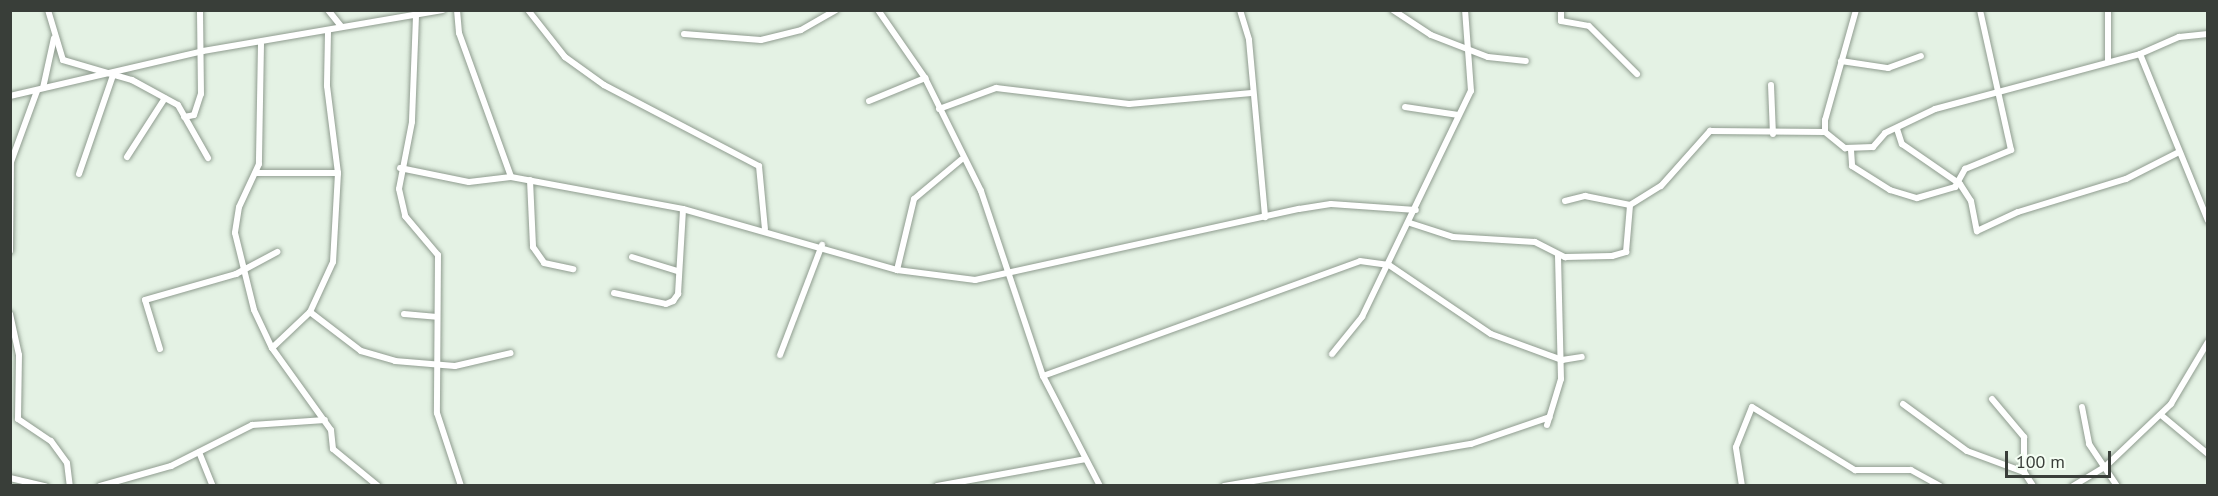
<!DOCTYPE html>
<style>
body{margin:0}
#map{position:relative;width:2218px;height:496px;overflow:hidden;background:#e4f2e4;font-family:"PT Sans",sans-serif}
div>[style]{position:absolute}
.roads{filter:drop-shadow(0 0 2px #8f9c8f) drop-shadow(0 0 2px #8f9c8f)}
.minor>*{height:6px;margin:-3px;padding:0 3px;transform-origin:3px;border-radius:3px;background:#fff}
span{translate:-50% -50%;white-space:nowrap;text-align:center;line-height:1.15;-webkit-text-stroke:4.5px #f4fef3;paint-order:stroke}
.frame{position:absolute;inset:0;border:12px solid #393e39;pointer-events:none}
.scale{position:absolute;left:2005px;top:451px;width:106px;height:27px;box-sizing:border-box;border:3px solid #393e39;border-top:0;padding-left:8px;font-size:18px;line-height:21px;white-space:nowrap;color:#393e39;-webkit-text-stroke:4px #f4fef3;paint-order:stroke}
</style>
<div id="map">
<div class="roads">
<div class="minor">
<i style="left:48px;top:10px;width:52px;rotate:73.3deg"></i>
<i style="left:63px;top:60px;width:72px;rotate:16.2deg"></i>
<i style="left:132px;top:80px;width:52px;rotate:28.5deg"></i>
<i style="left:178px;top:105px;width:61px;rotate:60.5deg"></i>
<i style="left:328px;top:10px;width:21px;rotate:51deg"></i>
<i style="left:457px;top:10px;width:23px;rotate:85deg"></i>
<i style="left:459px;top:33px;width:153px;rotate:70.1deg"></i>
<i style="left:511px;top:177px;width:175px;rotate:10.5deg"></i>
<i style="left:683px;top:209px;width:223px;rotate:15.9deg"></i>
<i style="left:897px;top:270px;width:79px;rotate:7.3deg"></i>
<i style="left:975px;top:280px;width:332px;rotate:-12.4deg"></i>
<i style="left:1299px;top:209px;width:32px;rotate:-9deg"></i>
<i style="left:1331px;top:204px;width:85px;rotate:4deg"></i>
<i style="left:528px;top:10px;width:60px;rotate:51.8deg"></i>
<i style="left:565px;top:57px;width:48px;rotate:35.7deg"></i>
<i style="left:604px;top:85px;width:175px;rotate:27.6deg"></i>
<i style="left:759px;top:166px;width:63px;rotate:84.6deg"></i>
<i style="left:878px;top:10px;width:83px;rotate:55.3deg"></i>
<i style="left:925px;top:78px;width:126px;rotate:63.6deg"></i>
<i style="left:981px;top:191px;width:195px;rotate:71.5deg"></i>
<i style="left:1043px;top:376px;width:124px;rotate:62.6deg"></i>
<i style="left:1240px;top:10px;width:31px;rotate:73deg"></i>
<i style="left:1249px;top:40px;width:178px;rotate:84.8deg"></i>
<i style="left:1393px;top:10px;width:45px;rotate:33.3deg"></i>
<i style="left:1431px;top:35px;width:61px;rotate:21.1deg"></i>
<i style="left:1488px;top:57px;width:38px;rotate:6deg"></i>
<i style="left:1561px;top:10px;width:11px;rotate:90deg"></i>
<i style="left:1561px;top:21px;width:28px;rotate:10deg"></i>
<i style="left:1589px;top:26px;width:68px;rotate:45deg"></i>
<i style="left:1856px;top:10px;width:114px;rotate:105.7deg"></i>
<i style="left:1825px;top:120px;width:12px;rotate:90deg"></i>
<i style="left:1825px;top:132px;width:26px;rotate:39deg"></i>
<i style="left:1845px;top:148px;width:28px;rotate:-2deg"></i>
<i style="left:1873px;top:147px;width:18px;rotate:-49deg"></i>
<i style="left:1885px;top:133px;width:55px;rotate:-25.6deg"></i>
<i style="left:1935px;top:109px;width:212px;rotate:-15deg"></i>
<i style="left:2140px;top:54px;width:180px;rotate:67.8deg"></i>
<i style="left:2108px;top:10px;width:52px;rotate:90deg"></i>
<i style="left:416px;top:16px;width:106px;rotate:92.2deg"></i>
<i style="left:412px;top:122px;width:68px;rotate:101deg"></i>
<i style="left:399px;top:189px;width:28px;rotate:77deg"></i>
<i style="left:405px;top:216px;width:51px;rotate:49.8deg"></i>
<i style="left:438px;top:255px;width:158px;rotate:90.4deg"></i>
<i style="left:437px;top:413px;width:77px;rotate:71.8deg"></i>
<i style="left:328px;top:32px;width:54px;rotate:91.1deg"></i>
<i style="left:327px;top:86px;width:88px;rotate:82.8deg"></i>
<i style="left:338px;top:173px;width:89px;rotate:93.2deg"></i>
<i style="left:333px;top:262px;width:55px;rotate:114.7deg"></i>
<i style="left:310px;top:312px;width:64px;rotate:37.4deg"></i>
<i style="left:361px;top:351px;width:35px;rotate:16deg"></i>
<i style="left:395px;top:361px;width:60px;rotate:4.8deg"></i>
<i style="left:455px;top:366px;width:57px;rotate:-13.1deg"></i>
<i style="left:684px;top:34px;width:77px;rotate:4.5deg"></i>
<i style="left:761px;top:40px;width:41px;rotate:-14deg"></i>
<i style="left:801px;top:30px;width:40px;rotate:-29.7deg"></i>
<i style="left:261px;top:44px;width:120px;rotate:91deg"></i>
<i style="left:259px;top:164px;width:47px;rotate:114.9deg"></i>
<i style="left:239px;top:207px;width:26px;rotate:99deg"></i>
<i style="left:235px;top:233px;width:79px;rotate:76.1deg"></i>
<i style="left:254px;top:310px;width:42px;rotate:64.7deg"></i>
<i style="left:272px;top:348px;width:101px;rotate:54.3deg"></i>
<i style="left:331px;top:430px;width:19px;rotate:84deg"></i>
<i style="left:333px;top:449px;width:58px;rotate:39.4deg"></i>
<i style="left:2140px;top:54px;width:43px;rotate:-23.6deg"></i>
<i style="left:2179px;top:37px;width:29px;rotate:-6deg"></i>
<i style="left:1841px;top:61px;width:48px;rotate:8.5deg"></i>
<i style="left:1888px;top:68px;width:35px;rotate:-20deg"></i>
<i style="left:1771px;top:85px;width:49px;rotate:87.7deg"></i>
<i style="left:43px;top:88px;width:51px;rotate:-77.6deg"></i>
<i style="left:10px;top:96px;width:198px;rotate:-13.1deg"></i>
<i style="left:203px;top:51px;width:243px;rotate:-9.7deg"></i>
<i style="left:869px;top:101px;width:61px;rotate:-22.3deg"></i>
<i style="left:1405px;top:107px;width:54px;rotate:8.6deg"></i>
<i style="left:939px;top:109px;width:61px;rotate:-20.2deg"></i>
<i style="left:996px;top:88px;width:134px;rotate:6.9deg"></i>
<i style="left:1129px;top:104px;width:123px;rotate:-5.1deg"></i>
<i style="left:184px;top:117px;width:10px;rotate:-11deg"></i>
<i style="left:194px;top:115px;width:22px;rotate:-72deg"></i>
<i style="left:201px;top:94px;width:84px;rotate:-90.7deg"></i>
<i style="left:1897px;top:129px;width:16px;rotate:72deg"></i>
<i style="left:1902px;top:144px;width:70px;rotate:34.6deg"></i>
<i style="left:1960px;top:184px;width:20px;rotate:57deg"></i>
<i style="left:1971px;top:201px;width:31px;rotate:79deg"></i>
<i style="left:1977px;top:231px;width:45px;rotate:-24.9deg"></i>
<i style="left:2018px;top:212px;width:113px;rotate:-17deg"></i>
<i style="left:2126px;top:179px;width:59px;rotate:-27deg"></i>
<i style="left:1851px;top:150px;width:16px;rotate:86deg"></i>
<i style="left:1852px;top:166px;width:45px;rotate:32.3deg"></i>
<i style="left:1890px;top:190px;width:28px;rotate:17deg"></i>
<i style="left:1917px;top:198px;width:40px;rotate:-16deg"></i>
<i style="left:1955px;top:187px;width:21px;rotate:-61deg"></i>
<i style="left:1965px;top:169px;width:50px;rotate:-22.4deg"></i>
<i style="left:2011px;top:150px;width:143px;rotate:-102.5deg"></i>
<i style="left:127px;top:157px;width:70px;rotate:-57.2deg"></i>
<i style="left:400px;top:168px;width:70px;rotate:11.5deg"></i>
<i style="left:469px;top:182px;width:42px;rotate:-6.8deg"></i>
<i style="left:257px;top:173px;width:81px"></i>
<i style="left:79px;top:174px;width:105px;rotate:-71deg"></i>
<i style="left:530px;top:180px;width:67px;rotate:87.4deg"></i>
<i style="left:533px;top:247px;width:19px;rotate:55deg"></i>
<i style="left:544px;top:263px;width:30px;rotate:12deg"></i>
<i style="left:1565px;top:201px;width:21px;rotate:-14deg"></i>
<i style="left:1585px;top:196px;width:46px;rotate:11.3deg"></i>
<i style="left:1410px;top:223px;width:45px;rotate:18deg"></i>
<i style="left:1453px;top:237px;width:82px;rotate:3.5deg"></i>
<i style="left:1535px;top:242px;width:34px;rotate:27deg"></i>
<i style="left:1565px;top:257px;width:47px;rotate:-1.2deg"></i>
<i style="left:1612px;top:256px;width:15px;rotate:-16deg"></i>
<i style="left:1626px;top:252px;width:47px;rotate:-85.1deg"></i>
<i style="left:1630px;top:205px;width:36px;rotate:-32deg"></i>
<i style="left:1661px;top:186px;width:74px;rotate:-48.3deg"></i>
<i style="left:1710px;top:131px;width:115px;rotate:0.5deg"></i>
<i style="left:10px;top:251px;width:89px;rotate:-89.4deg"></i>
<i style="left:11px;top:162px;width:76px;rotate:-69.9deg"></i>
<i style="left:632px;top:257px;width:47px;rotate:17.3deg"></i>
<i style="left:897px;top:270px;width:73px;rotate:-76.5deg"></i>
<i style="left:914px;top:199px;width:62px;rotate:-39.8deg"></i>
<i style="left:614px;top:293px;width:53px;rotate:11.9deg"></i>
<i style="left:666px;top:304px;width:8px;rotate:-23deg"></i>
<i style="left:673px;top:301px;width:9px;rotate:-54deg"></i>
<i style="left:678px;top:294px;width:85px;rotate:-86.6deg"></i>
<i style="left:10px;top:314px;width:42px;rotate:77.6deg"></i>
<i style="left:19px;top:355px;width:64px;rotate:90.9deg"></i>
<i style="left:18px;top:419px;width:40px;rotate:34deg"></i>
<i style="left:51px;top:441px;width:27px;rotate:54deg"></i>
<i style="left:67px;top:463px;width:23px;rotate:83deg"></i>
<i style="left:404px;top:314px;width:33px;rotate:5deg"></i>
<i style="left:272px;top:348px;width:52px;rotate:-43.5deg"></i>
<i style="left:160px;top:349px;width:51px;rotate:-107deg"></i>
<i style="left:145px;top:300px;width:95px;rotate:-15.9deg"></i>
<i style="left:236px;top:274px;width:47px;rotate:-28.2deg"></i>
<i style="left:1332px;top:354px;width:48px;rotate:-51deg"></i>
<i style="left:1362px;top:317px;width:251px;rotate:-64.3deg"></i>
<i style="left:1471px;top:91px;width:81px;rotate:-94.2deg"></i>
<i style="left:780px;top:355px;width:118px;rotate:-69.1deg"></i>
<i style="left:1043px;top:376px;width:337px;rotate:-19.9deg"></i>
<i style="left:1360px;top:261px;width:29px;rotate:8deg"></i>
<i style="left:1389px;top:265px;width:123px;rotate:34.1deg"></i>
<i style="left:1491px;top:334px;width:76px;rotate:20.1deg"></i>
<i style="left:1562px;top:360px;width:20px;rotate:-9deg"></i>
<i style="left:1992px;top:399px;width:50px;rotate:49.9deg"></i>
<i style="left:2024px;top:437px;width:35px;rotate:90deg"></i>
<i style="left:2024px;top:472px;width:17px;rotate:57deg"></i>
<i style="left:1903px;top:404px;width:79px;rotate:36.3deg"></i>
<i style="left:1967px;top:451px;width:61px;rotate:20.2deg"></i>
<i style="left:2082px;top:407px;width:38px;rotate:79deg"></i>
<i style="left:2089px;top:444px;width:50px;rotate:56.3deg"></i>
<i style="left:2161px;top:415px;width:61px;rotate:39.7deg"></i>
<i style="left:1547px;top:425px;width:48px;rotate:-73.1deg"></i>
<i style="left:1561px;top:379px;width:124px;rotate:-91.4deg"></i>
<i style="left:199px;top:452px;width:37px;rotate:68deg"></i>
<i style="left:10px;top:478px;width:37px;rotate:13deg"></i>
<i style="left:100px;top:486px;width:74px;rotate:-15.7deg"></i>
<i style="left:171px;top:466px;width:91px;rotate:-26.8deg"></i>
<i style="left:252px;top:425px;width:73px;rotate:-3.9deg"></i>
<i style="left:937px;top:486px;width:150px;rotate:-10.3deg"></i>
<i style="left:1224px;top:486px;width:251px;rotate:-9.7deg"></i>
<i style="left:1471px;top:444px;width:83px;rotate:-18.9deg"></i>
<i style="left:1742px;top:486px;width:39px;rotate:-99deg"></i>
<i style="left:1736px;top:447px;width:43px;rotate:-68.2deg"></i>
<i style="left:1752px;top:407px;width:121px;rotate:31.5deg"></i>
<i style="left:1855px;top:470px;width:56px"></i>
<i style="left:1911px;top:470px;width:33px;rotate:29deg"></i>
<i style="left:2073px;top:486px;width:39px;rotate:-31deg"></i>
<i style="left:2106px;top:466px;width:90px;rotate:-43.6deg"></i>
<i style="left:2171px;top:404px;width:72px;rotate:-59.2deg"></i>
</div>
</div>
<div class="frame"></div>
<div class="scale">100 m</div>
</div>
